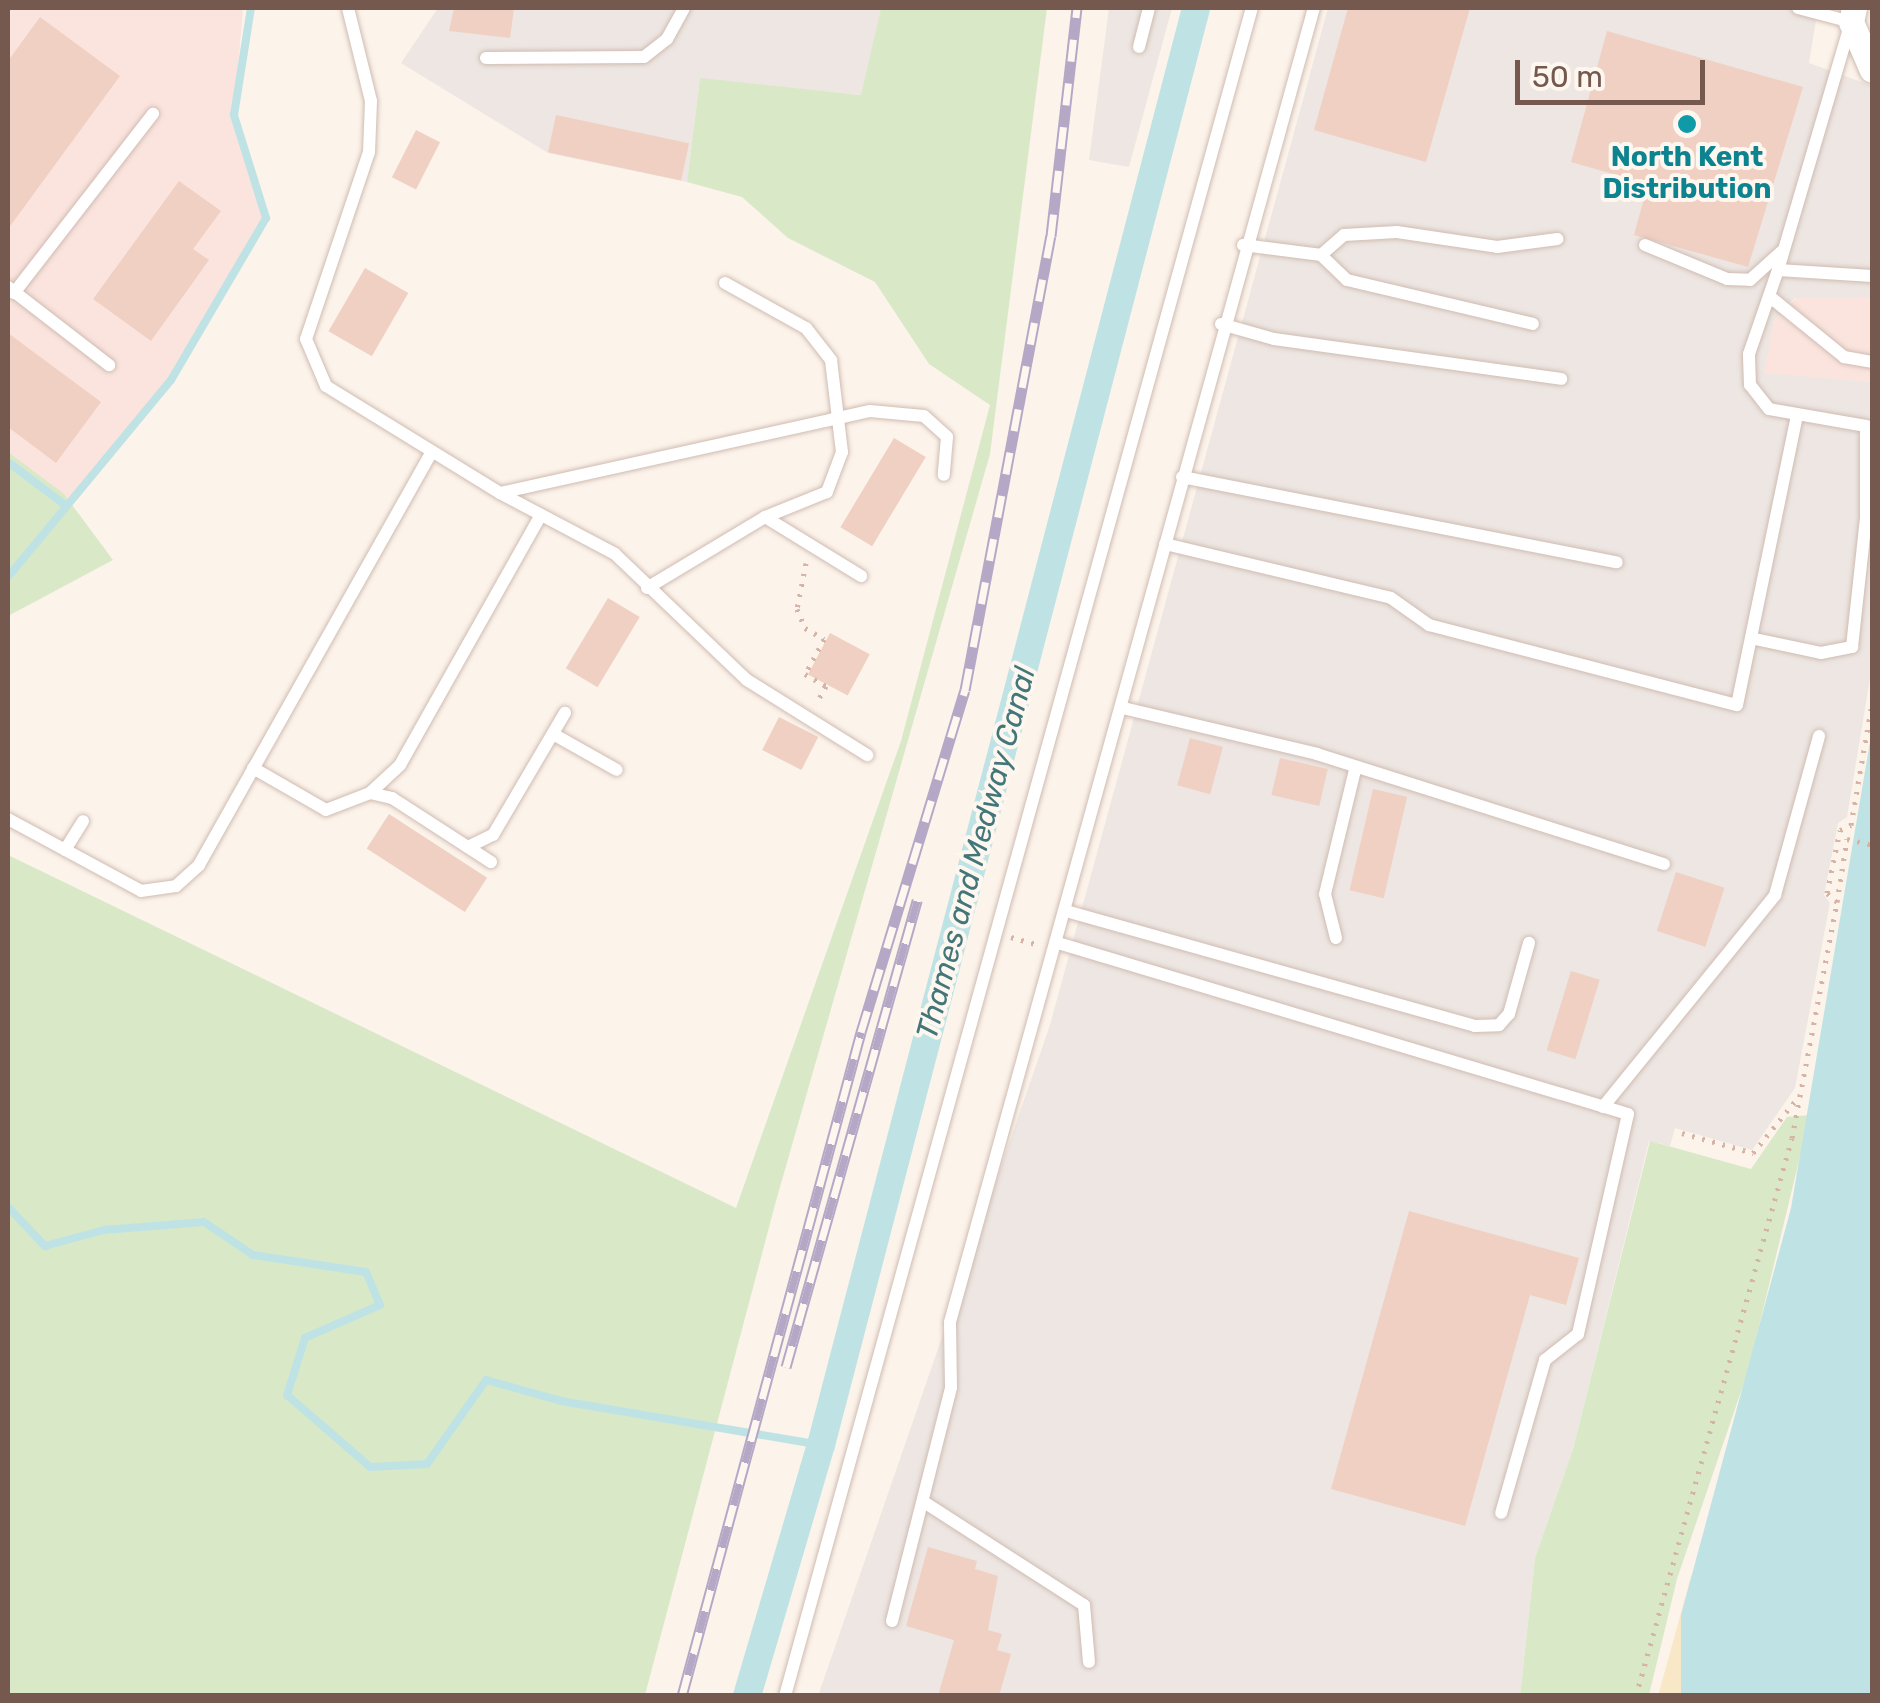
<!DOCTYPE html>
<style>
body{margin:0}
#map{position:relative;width:1880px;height:1703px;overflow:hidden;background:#fcf3ea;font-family:Rubik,sans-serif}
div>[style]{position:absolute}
.commercial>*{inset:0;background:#fbe4de}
.industrial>*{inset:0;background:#ede6e2}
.green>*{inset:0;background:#d9e9c8}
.sand>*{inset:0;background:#f9e8c7}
.water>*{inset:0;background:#bfe3e5}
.stream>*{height:8px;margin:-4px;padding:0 4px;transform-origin:4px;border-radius:4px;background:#bfe3e5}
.canal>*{height:28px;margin:-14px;padding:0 14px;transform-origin:14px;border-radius:14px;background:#bfe3e5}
.building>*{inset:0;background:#f0d0c3;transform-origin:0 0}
.path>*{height:5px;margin-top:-2.5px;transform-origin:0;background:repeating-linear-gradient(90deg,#d5b3a5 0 2.5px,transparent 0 10.5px)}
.roads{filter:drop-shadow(0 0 2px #cfbcb2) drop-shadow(0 0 2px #cfbcb2)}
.service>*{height:12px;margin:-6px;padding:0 6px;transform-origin:6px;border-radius:6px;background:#fff}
.minor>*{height:25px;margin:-12.5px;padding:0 12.5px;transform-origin:12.5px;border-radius:12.5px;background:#fff}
.rail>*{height:11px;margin-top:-5.5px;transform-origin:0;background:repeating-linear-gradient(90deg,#fef7f0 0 22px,#b5a8c6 0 44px);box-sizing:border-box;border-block:2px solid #b5a8c6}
.dots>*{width:28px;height:28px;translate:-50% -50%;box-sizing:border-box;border:5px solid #fef7f0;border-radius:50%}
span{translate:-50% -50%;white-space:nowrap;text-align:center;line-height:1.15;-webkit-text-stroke:8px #fef7f0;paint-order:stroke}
.culture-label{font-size:28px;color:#0d838f;font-weight:700}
.water-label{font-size:30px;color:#427679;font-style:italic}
.frame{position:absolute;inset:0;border:10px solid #75584e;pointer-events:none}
.scale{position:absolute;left:1515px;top:60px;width:190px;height:45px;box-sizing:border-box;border:5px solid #75584e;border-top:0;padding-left:12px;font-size:30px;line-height:35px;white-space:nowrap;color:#75584e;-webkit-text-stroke:8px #fef7f0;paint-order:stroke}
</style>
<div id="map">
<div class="commercial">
<i style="clip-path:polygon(8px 8px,243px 8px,234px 115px,266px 218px,171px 380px,65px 505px,8px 462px)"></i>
<i style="clip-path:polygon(1796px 298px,1872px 298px,1872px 382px,1763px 374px,1774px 321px)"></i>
</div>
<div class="industrial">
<i style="clip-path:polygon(438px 8px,881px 8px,862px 95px,700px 79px,687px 182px,548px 153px,401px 63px)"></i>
<i style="clip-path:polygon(1109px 8px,1172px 8px,1129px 167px,1089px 160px)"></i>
<i style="clip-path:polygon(1328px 8px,1818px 8px,1809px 63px,1872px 86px,1872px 298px,1795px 298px,1774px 321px,1764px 373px,1872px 382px,1872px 666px,1847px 817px,1838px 823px,1824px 895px,1830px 903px,1795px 1088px,1752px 1150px,1675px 1128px,1670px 1146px,1649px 1141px,1573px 1449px,1535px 1558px,1520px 1695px,818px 1696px,1050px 1025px)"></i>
</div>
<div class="green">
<i style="clip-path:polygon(881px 8px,1047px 8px,990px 454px,776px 1201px,645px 1695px,8px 1695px,8px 855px,736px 1208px,901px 741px,990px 405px,929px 364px,875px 282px,788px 238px,742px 197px,687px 182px,700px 78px,861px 95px)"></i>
<i style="clip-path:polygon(8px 452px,64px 494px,113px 560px,8px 616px)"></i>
<i style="clip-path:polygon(1810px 1115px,1749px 1368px,1677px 1579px,1649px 1695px,1520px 1696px,1535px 1558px,1573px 1449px,1650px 1141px,1751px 1169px,1787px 1117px)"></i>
</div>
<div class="sand">
<i style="clip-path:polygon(1747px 1431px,1681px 1615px,1681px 1695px,1658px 1696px,1690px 1580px)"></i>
</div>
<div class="water">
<i style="clip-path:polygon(1872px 730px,1872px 1695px,1681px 1695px,1681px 1615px,1791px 1208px)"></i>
</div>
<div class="stream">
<i style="left:8px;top:462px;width:71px;rotate:37deg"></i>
<i style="left:8px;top:577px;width:256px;rotate:-50.4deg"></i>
<i style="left:171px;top:380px;width:188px;rotate:-59.6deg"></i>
<i style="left:266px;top:218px;width:108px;rotate:-107.3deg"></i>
<i style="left:234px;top:115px;width:108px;rotate:-81deg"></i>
<i style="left:8px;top:1207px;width:54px;rotate:46.5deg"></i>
<i style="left:45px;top:1246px;width:61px;rotate:-15.2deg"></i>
<i style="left:104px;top:1230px;width:100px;rotate:-4.6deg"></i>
<i style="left:204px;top:1222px;width:59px;rotate:34deg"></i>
<i style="left:253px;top:1255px;width:114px;rotate:8.6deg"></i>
<i style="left:366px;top:1272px;width:36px;rotate:67deg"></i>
<i style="left:380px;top:1305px;width:82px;rotate:156.3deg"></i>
<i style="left:305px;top:1338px;width:60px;rotate:107.5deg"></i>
<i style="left:287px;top:1395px;width:110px;rotate:40.9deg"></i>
<i style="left:370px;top:1467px;width:57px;rotate:-3deg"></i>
<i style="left:427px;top:1464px;width:103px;rotate:-54.9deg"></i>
<i style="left:486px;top:1380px;width:78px;rotate:15.6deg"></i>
<i style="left:561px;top:1401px;width:264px;rotate:9.6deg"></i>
</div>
<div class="canal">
<i style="left:747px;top:1696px;width:262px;rotate:-73.6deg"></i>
<i style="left:821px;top:1445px;width:1485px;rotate:-75.37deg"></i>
</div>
<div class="building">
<i style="clip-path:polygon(454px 8px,514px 8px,510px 38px,449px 31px)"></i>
<i style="clip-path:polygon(1348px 8px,1470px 8px,1426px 162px,1314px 130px)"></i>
<i style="clip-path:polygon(40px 17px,120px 76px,8px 229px,8px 61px)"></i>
<i style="clip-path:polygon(1607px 31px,1803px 87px,1748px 267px,1634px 235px,1648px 184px,1571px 162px)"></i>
<i style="left:556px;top:115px;width:136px;height:38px;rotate:12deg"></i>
<i style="left:416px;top:130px;width:27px;height:53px;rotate:27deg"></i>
<i style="clip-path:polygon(179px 181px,221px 211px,193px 249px,209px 260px,151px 341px,93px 299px)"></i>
<i style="left:365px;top:268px;width:50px;height:73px;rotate:30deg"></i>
<i style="clip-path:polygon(8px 333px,101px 402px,56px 463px,8px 427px)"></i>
<i style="left:894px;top:438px;width:37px;height:104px;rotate:31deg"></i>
<i style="left:608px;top:598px;width:37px;height:82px;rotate:31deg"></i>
<i style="left:830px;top:633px;width:45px;height:47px;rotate:28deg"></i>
<i style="left:779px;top:717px;width:44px;height:37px;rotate:27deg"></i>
<i style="left:1190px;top:738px;width:34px;height:49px;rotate:15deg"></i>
<i style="left:1280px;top:758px;width:49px;height:38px;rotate:13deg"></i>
<i style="left:1373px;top:789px;width:35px;height:104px;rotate:13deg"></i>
<i style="left:389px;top:814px;width:117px;height:41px;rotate:33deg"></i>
<i style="left:1676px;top:872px;width:51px;height:62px;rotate:18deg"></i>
<i style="left:1571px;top:971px;width:30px;height:83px;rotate:17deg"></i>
<i style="clip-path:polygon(1409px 1211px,1579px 1258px,1566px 1305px,1530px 1295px,1465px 1526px,1331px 1489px)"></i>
<i style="clip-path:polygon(928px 1547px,977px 1561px,975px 1569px,998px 1576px,988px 1630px,1002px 1634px,997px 1650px,1011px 1654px,999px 1696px,938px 1696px,954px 1640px,906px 1626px)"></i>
</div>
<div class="path">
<i style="left:806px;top:563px;width:47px;rotate:101.1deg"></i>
<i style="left:797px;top:609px;width:21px;rotate:67deg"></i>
<i style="left:805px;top:628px;width:22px;rotate:30deg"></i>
<i style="left:824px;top:639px;width:40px;rotate:118deg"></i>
<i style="left:805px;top:674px;width:24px;rotate:30deg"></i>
<i style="left:826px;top:686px;width:21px;rotate:119deg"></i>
<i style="left:1837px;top:902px;width:64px;rotate:-81deg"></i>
<i style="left:1847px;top:839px;width:26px;rotate:13deg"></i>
<i style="left:1011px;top:937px;width:29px;rotate:16deg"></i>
<i style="left:1682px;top:1133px;width:74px;rotate:15.7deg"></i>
<i style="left:1753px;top:1153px;width:75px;rotate:-51deg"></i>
<i style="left:1636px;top:1696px;width:579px;rotate:-74.38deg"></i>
<i style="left:1792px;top:1138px;width:240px;rotate:-79.2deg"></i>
<i style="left:1837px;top:902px;width:13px;rotate:-138deg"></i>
<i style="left:1827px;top:893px;width:64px;rotate:-78.3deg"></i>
<i style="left:1840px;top:830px;width:12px;rotate:-24deg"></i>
<i style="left:1851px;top:825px;width:123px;rotate:-80.2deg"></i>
</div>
<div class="roads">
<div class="service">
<i style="left:348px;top:8px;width:96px;rotate:76.1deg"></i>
<i style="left:371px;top:101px;width:51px;rotate:92.2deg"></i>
<i style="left:369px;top:152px;width:197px;rotate:108.6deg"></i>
<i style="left:306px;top:339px;width:51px;rotate:66.9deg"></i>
<i style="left:326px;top:386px;width:204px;rotate:31.6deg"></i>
<i style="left:500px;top:493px;width:379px;rotate:-12.5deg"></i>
<i style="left:870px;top:411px;width:54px;rotate:5.3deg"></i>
<i style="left:924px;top:416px;width:31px;rotate:42deg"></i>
<i style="left:947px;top:437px;width:38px;rotate:95deg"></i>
<i style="left:1798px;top:8px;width:55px;rotate:14.8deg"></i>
<i style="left:1851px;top:22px;width:259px;rotate:106.4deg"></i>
<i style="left:1778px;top:270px;width:94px;rotate:3.7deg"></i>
<i style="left:1139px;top:47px;width:40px;rotate:-75.6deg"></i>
<i style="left:486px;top:58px;width:158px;rotate:-0.4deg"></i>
<i style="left:644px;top:57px;width:29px;rotate:-38deg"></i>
<i style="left:667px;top:39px;width:35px;rotate:-61deg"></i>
<i style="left:1243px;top:245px;width:79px;rotate:7.3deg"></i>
<i style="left:1321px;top:255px;width:30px;rotate:-41deg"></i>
<i style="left:1344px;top:235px;width:53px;rotate:-3.2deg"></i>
<i style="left:1397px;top:232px;width:101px;rotate:8.5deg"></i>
<i style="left:1497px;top:247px;width:61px;rotate:-7.6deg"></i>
<i style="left:1645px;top:245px;width:89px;rotate:22.5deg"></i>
<i style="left:1727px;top:279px;width:23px;rotate:2deg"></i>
<i style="left:1750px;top:280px;width:42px;rotate:-42.1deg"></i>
<i style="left:1321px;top:255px;width:36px;rotate:44deg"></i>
<i style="left:1347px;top:280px;width:191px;rotate:13.3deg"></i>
<i style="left:725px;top:283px;width:93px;rotate:29.1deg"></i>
<i style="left:806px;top:328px;width:41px;rotate:52deg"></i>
<i style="left:831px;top:360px;width:93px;rotate:83.2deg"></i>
<i style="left:842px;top:452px;width:43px;rotate:110.6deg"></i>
<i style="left:827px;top:492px;width:67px;rotate:158deg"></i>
<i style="left:8px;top:287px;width:128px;rotate:37.7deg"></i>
<i style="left:14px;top:293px;width:227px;rotate:-52.2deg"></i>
<i style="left:1769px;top:296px;width:97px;rotate:39.1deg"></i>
<i style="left:1844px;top:357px;width:28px;rotate:10deg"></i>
<i style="left:1221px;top:324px;width:55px;rotate:15.8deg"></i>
<i style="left:1274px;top:339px;width:290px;rotate:7.9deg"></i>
<i style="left:1182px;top:477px;width:443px;rotate:11.1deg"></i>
<i style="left:500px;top:493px;width:130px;rotate:27.9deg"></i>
<i style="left:615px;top:554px;width:182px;rotate:43.7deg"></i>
<i style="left:747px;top:680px;width:142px;rotate:32deg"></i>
<i style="left:1165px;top:544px;width:232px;rotate:13.4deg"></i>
<i style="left:1391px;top:598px;width:47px;rotate:35.4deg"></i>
<i style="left:1429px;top:625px;width:318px;rotate:14.6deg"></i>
<i style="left:1737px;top:705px;width:297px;rotate:-78.3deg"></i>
<i style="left:647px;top:588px;width:138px;rotate:-31deg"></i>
<i style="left:765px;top:517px;width:113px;rotate:31.6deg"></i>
<i style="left:1755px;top:639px;width:67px;rotate:12deg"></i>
<i style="left:1821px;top:653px;width:32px;rotate:-11deg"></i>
<i style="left:1852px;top:647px;width:129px;rotate:-83.8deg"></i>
<i style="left:1866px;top:519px;width:93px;rotate:-90deg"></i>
<i style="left:1866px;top:426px;width:98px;rotate:-170.1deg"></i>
<i style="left:1769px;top:409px;width:31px;rotate:-128deg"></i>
<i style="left:1750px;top:385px;width:31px;rotate:-92deg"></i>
<i style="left:1749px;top:354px;width:89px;rotate:-71deg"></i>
<i style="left:1123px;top:708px;width:199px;rotate:13.3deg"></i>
<i style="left:1317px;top:754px;width:364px;rotate:17.6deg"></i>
<i style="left:553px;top:734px;width:73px;rotate:29.4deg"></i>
<i style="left:253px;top:768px;width:84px;rotate:29.9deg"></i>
<i style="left:326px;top:810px;width:47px;rotate:-21.1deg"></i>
<i style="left:370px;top:793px;width:41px;rotate:-43deg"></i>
<i style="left:400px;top:765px;width:287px;rotate:-60.6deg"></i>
<i style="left:370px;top:793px;width:23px;rotate:13deg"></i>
<i style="left:392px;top:798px;width:118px;rotate:32.9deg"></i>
<i style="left:8px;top:819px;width:151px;rotate:28.4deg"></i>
<i style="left:141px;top:891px;width:35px;rotate:-8deg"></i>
<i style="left:176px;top:886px;width:31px;rotate:-42deg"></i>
<i style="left:199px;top:865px;width:474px;rotate:-60.6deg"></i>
<i style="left:468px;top:847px;width:28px;rotate:-26deg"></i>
<i style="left:493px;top:835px;width:142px;rotate:-59.5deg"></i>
<i style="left:65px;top:850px;width:34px;rotate:-58deg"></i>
<i style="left:1066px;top:911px;width:425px;rotate:15.7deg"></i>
<i style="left:1475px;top:1026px;width:24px;rotate:-2deg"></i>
<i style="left:1499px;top:1025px;width:15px;rotate:-48deg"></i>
<i style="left:1509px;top:1014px;width:74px;rotate:-74.3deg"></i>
<i style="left:1336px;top:938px;width:45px;rotate:-104deg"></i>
<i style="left:1325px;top:894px;width:128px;rotate:-76.4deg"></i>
<i style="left:1058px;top:943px;width:595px;rotate:16.7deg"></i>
<i style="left:1628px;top:1114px;width:226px;rotate:102.8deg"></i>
<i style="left:1578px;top:1334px;width:42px;rotate:141.8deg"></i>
<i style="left:1545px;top:1360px;width:159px;rotate:106deg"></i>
<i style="left:1603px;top:1107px;width:273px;rotate:-50.9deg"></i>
<i style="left:1775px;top:895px;width:165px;rotate:-74.5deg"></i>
<i style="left:927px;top:1504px;width:187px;rotate:32.8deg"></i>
<i style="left:1084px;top:1605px;width:57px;rotate:85deg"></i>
<i style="left:892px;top:1621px;width:241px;rotate:-75.8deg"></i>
<i style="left:951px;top:1387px;width:65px;rotate:-90.9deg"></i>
<i style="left:950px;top:1322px;width:1363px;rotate:-74.52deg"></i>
<i style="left:785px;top:1696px;width:1751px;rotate:-74.54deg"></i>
</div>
<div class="minor">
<i style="left:1854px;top:8px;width:14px;rotate:102deg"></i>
<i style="left:1851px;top:22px;width:52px;rotate:66.4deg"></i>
</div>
</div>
<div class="rail">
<i style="left:786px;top:1367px;width:485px;rotate:-74.3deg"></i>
<i style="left:682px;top:1696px;width:688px;rotate:-74.91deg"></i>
<i style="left:861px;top:1032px;width:357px;rotate:-73.1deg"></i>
<i style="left:965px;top:690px;width:462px;rotate:-79.3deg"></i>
<i style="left:1051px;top:236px;width:229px;rotate:-83.5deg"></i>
</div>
<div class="dots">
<i style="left:1687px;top:124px;background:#0f9aa8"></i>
</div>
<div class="culture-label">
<span style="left:1687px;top:173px">North Kent<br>Distribution</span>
</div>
<div class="water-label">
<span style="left:976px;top:853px;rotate:-75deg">Thames and Medway Canal</span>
</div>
<div class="frame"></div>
<div class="scale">50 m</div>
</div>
